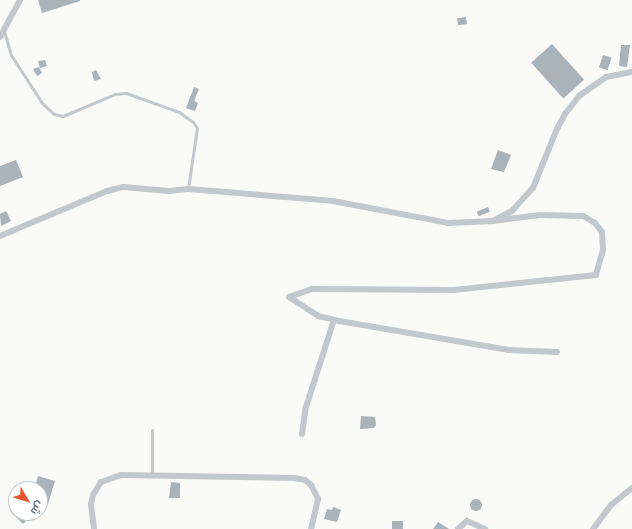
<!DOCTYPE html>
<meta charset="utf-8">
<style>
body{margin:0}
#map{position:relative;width:632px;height:529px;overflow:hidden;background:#fafaf8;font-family:"Fira Sans Condensed",Cairo,sans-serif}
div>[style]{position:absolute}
.building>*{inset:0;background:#aab3b9;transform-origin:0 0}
.round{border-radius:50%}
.service>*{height:3px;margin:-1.5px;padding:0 1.5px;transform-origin:1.5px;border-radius:1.5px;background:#c3c8cc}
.minor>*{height:6px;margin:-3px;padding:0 3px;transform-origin:3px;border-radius:3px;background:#c3c8cc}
span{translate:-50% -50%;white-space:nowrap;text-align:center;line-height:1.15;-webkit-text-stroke:4px #fff;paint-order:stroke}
.north{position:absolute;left:8px;top:481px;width:40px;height:40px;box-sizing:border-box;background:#fff;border:1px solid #c1c8cd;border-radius:50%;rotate:128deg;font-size:11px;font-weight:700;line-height:16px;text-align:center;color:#657683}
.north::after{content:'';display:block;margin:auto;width:14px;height:18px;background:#e4572e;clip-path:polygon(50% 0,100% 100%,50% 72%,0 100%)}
</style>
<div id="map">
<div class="building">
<i style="clip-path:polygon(38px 0,80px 0,80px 1px,42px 13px)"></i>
<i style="left:466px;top:17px;width:7px;height:9px;rotate:82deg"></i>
<i style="left:552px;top:44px;width:48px;height:28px;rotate:48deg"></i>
<i style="clip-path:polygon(621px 45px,630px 45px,627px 67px,619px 66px)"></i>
<i style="left:603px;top:55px;width:9px;height:13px;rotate:18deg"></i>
<i style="clip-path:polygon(45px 60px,47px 66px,40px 68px,38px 61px)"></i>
<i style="clip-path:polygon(39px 67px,42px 73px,37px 76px,33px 69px)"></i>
<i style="clip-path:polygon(96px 70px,101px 79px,94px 81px,92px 72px)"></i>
<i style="clip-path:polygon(194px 87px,199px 89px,194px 101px,198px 103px,195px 111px,186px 108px)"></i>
<i style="clip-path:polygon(498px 150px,511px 155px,504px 172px,491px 169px)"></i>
<i style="clip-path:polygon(16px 160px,23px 177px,0 186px,0 166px)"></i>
<i style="left:488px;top:207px;width:5px;height:12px;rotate:68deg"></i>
<i style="clip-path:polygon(6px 211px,11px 221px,1px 226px,0 214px)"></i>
<i style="clip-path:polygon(361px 416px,375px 417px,376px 425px,374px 428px,360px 429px)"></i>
<i style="clip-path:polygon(38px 476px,55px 481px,48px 504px,40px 510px,40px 489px,34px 489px)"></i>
<i style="clip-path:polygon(171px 482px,180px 483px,180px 498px,169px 498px)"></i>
<i class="round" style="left:470px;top:499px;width:12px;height:12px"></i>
<i style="clip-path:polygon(16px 506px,16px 513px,34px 513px,23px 524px,10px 511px)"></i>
<i style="clip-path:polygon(333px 507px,341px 510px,337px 522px,324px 519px,327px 509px,332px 510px)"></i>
<i style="left:392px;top:521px;width:11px;height:8px"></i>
<i style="clip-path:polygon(438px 522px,449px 529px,433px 529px)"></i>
</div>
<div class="service">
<i style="left:4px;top:31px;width:25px;rotate:74deg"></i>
<i style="left:11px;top:55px;width:57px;rotate:57.1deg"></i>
<i style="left:42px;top:103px;width:16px;rotate:43deg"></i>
<i style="left:54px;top:114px;width:9px;rotate:13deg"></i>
<i style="left:63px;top:116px;width:56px;rotate:-22.9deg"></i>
<i style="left:115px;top:94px;width:11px;rotate:-5deg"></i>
<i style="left:126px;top:93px;width:56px;rotate:19.7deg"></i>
<i style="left:179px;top:112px;width:17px;rotate:36deg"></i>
<i style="left:193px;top:122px;width:7px;rotate:56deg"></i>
<i style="left:197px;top:128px;width:62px;rotate:98.4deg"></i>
<i style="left:152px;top:476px;width:46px;rotate:-90deg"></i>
</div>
<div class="minor">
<i style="left:0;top:37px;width:42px;rotate:-61.6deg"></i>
<i style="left:493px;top:221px;width:47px;rotate:-7.3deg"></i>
<i style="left:540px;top:215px;width:43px;rotate:1.3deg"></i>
<i style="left:583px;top:216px;width:14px;rotate:30deg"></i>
<i style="left:595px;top:223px;width:11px;rotate:52deg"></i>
<i style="left:602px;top:232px;width:18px;rotate:87deg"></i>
<i style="left:603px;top:250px;width:26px;rotate:106deg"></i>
<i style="left:596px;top:275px;width:143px;rotate:174deg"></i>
<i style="left:454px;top:290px;width:142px;rotate:-179.6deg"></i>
<i style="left:312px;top:289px;width:24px;rotate:161deg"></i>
<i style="left:289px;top:297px;width:35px;rotate:33deg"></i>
<i style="left:318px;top:316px;width:22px;rotate:13deg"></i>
<i style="left:339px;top:321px;width:171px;rotate:9.7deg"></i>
<i style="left:508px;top:350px;width:49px;rotate:2.3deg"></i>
<i style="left:0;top:236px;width:116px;rotate:-22.8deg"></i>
<i style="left:107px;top:191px;width:16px;rotate:-14deg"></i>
<i style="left:123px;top:187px;width:46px;rotate:5deg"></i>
<i style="left:169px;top:191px;width:19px;rotate:-6deg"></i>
<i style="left:188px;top:189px;width:145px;rotate:4.7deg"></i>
<i style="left:333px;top:201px;width:117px;rotate:10.8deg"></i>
<i style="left:448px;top:223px;width:45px;rotate:-2.5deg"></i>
<i style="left:493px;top:221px;width:21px;rotate:-28deg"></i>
<i style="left:512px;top:211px;width:31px;rotate:-48deg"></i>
<i style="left:533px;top:188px;width:64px;rotate:-67.9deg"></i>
<i style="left:557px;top:129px;width:17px;rotate:-62deg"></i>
<i style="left:565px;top:114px;width:23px;rotate:-52deg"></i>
<i style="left:579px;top:96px;width:33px;rotate:-35deg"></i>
<i style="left:606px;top:77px;width:26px;rotate:-11deg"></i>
<i style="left:302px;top:434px;width:27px;rotate:-82deg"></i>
<i style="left:306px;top:407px;width:91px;rotate:-72.2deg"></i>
<i style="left:94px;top:529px;width:25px;rotate:-97deg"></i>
<i style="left:91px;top:504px;width:9px;rotate:-77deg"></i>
<i style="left:93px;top:495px;width:15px;rotate:-58deg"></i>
<i style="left:101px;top:482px;width:21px;rotate:-19deg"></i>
<i style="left:121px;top:475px;width:173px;rotate:1deg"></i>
<i style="left:294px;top:478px;width:11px;rotate:10deg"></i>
<i style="left:305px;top:480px;width:8px;rotate:40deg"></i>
<i style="left:311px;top:485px;width:16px;rotate:63deg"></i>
<i style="left:318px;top:499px;width:31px;rotate:103deg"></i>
<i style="left:458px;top:529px;width:12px;rotate:-42deg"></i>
<i style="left:467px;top:521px;width:20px;rotate:24deg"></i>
<i style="left:593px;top:529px;width:30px;rotate:-53deg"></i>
<i style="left:611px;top:505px;width:27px;rotate:-39deg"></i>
</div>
<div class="north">ش</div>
</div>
